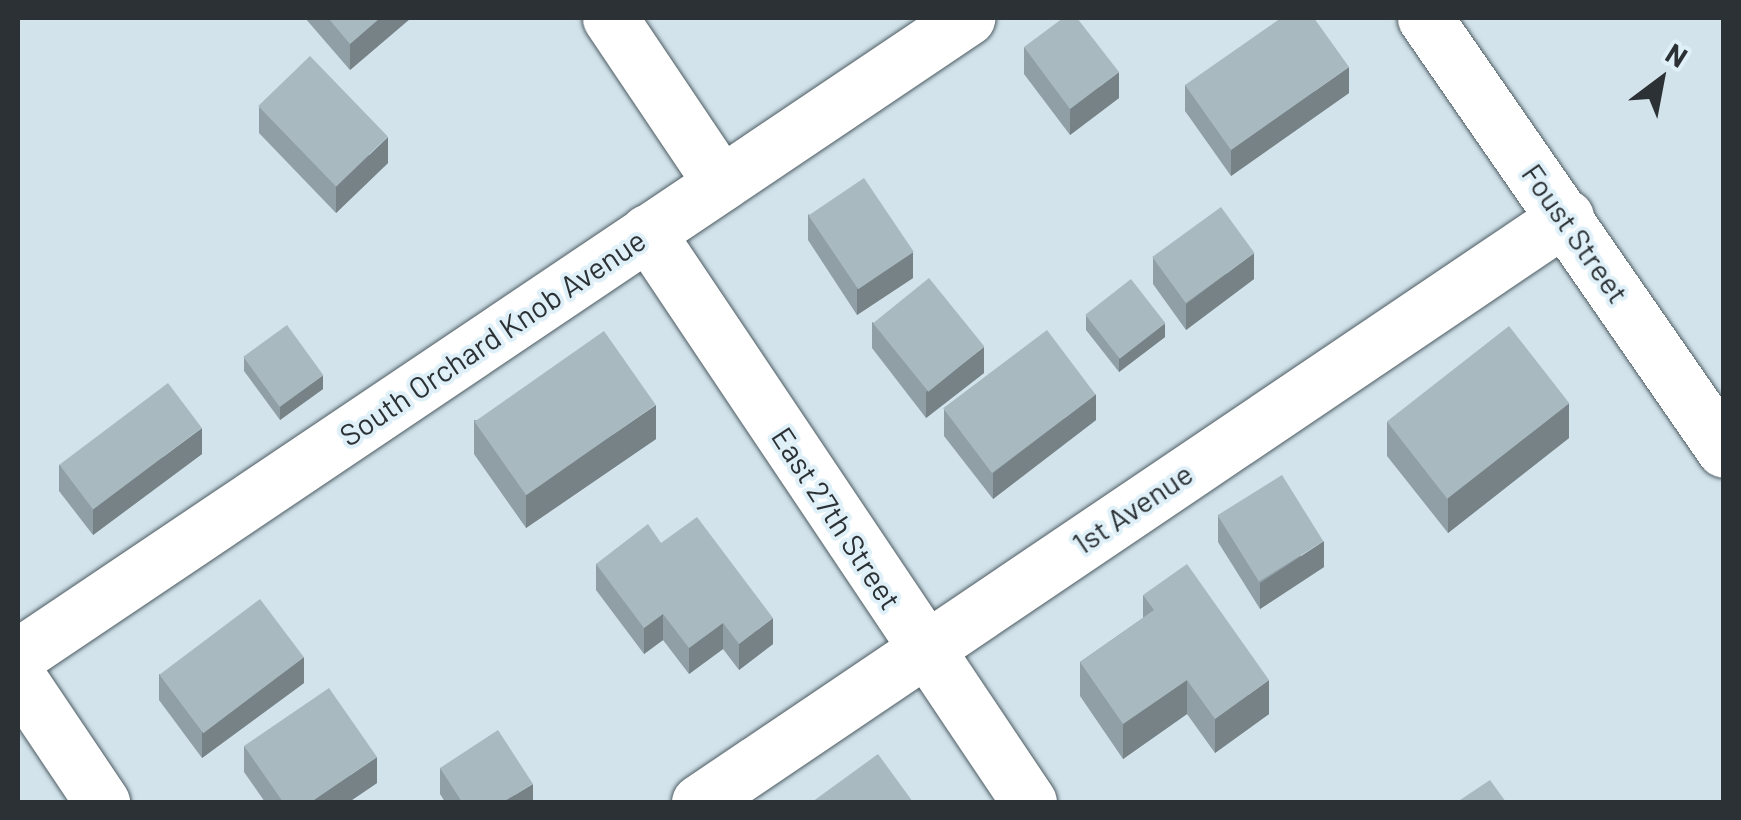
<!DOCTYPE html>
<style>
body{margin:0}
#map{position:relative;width:1741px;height:820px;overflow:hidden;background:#d2e3eb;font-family:Barlow,sans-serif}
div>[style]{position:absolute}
.roads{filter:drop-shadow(0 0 2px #4d5b62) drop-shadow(0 0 2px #4d5b62)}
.street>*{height:55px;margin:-27.5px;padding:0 27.5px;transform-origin:27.5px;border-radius:27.5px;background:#fff}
.secondary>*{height:55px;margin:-27.5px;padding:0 27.5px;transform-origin:27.5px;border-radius:27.5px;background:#fff}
.wall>*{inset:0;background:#909fa5}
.shaded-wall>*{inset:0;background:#768286}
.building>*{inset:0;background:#a8b9c0;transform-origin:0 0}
span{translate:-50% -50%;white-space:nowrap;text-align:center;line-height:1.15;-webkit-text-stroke:8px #dff0f8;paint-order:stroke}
.street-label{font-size:30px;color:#2b3134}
.frame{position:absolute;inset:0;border:20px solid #2b3134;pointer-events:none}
.north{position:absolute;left:1611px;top:30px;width:100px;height:100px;-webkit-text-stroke:8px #dff0f8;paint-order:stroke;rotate:32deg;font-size:28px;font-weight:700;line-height:40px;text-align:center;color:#2b3134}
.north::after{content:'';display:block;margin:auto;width:35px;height:45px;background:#2b3134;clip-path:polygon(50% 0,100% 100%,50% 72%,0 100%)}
</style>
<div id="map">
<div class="roads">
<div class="street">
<i style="left:610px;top:18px;width:199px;rotate:56.1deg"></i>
<i style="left:1425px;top:18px;width:525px;rotate:55.31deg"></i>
<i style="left:647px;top:232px;width:686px;rotate:56.17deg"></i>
<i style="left:18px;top:656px;width:1144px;rotate:-33.91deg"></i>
<i style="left:699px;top:802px;width:1046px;rotate:-34.01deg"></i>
</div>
<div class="secondary">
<i style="left:18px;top:677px;width:151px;rotate:56.1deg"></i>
</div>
</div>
<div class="wall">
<i style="clip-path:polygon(305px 18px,411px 18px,350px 70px)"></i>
<i style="clip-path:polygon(1024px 47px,1119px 98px,1070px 135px,1024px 74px)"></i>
<i style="clip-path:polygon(1185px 85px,1349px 93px,1231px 176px,1185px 111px)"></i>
<i style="clip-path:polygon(259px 107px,388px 163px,336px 213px,259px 133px)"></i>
<i style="clip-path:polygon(808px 214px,913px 278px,857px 315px,808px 240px)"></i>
<i style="clip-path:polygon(1153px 258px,1254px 279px,1186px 330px,1153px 284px)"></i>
<i style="clip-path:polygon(1086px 315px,1165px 337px,1119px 372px,1086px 330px)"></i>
<i style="clip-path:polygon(872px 322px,984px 373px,926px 418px,872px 348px)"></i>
<i style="clip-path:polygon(244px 357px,323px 389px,280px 420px,244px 371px)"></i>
<i style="clip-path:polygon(944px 410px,1096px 420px,993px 499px,944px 436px)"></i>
<i style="clip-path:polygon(474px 420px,656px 439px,526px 528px,474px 454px)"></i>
<i style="clip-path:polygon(1387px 422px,1569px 438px,1448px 533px,1387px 456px)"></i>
<i style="clip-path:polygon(202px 454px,93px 535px,59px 491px,59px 465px)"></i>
<i style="clip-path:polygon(1218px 516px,1324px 567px,1260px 609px,1218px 542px)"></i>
<i style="clip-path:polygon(661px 543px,773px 644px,739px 670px,723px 649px,689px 674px,663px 640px,644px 654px,596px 590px,596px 564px)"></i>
<i style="clip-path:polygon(1143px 595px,1269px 714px,1215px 753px,1187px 714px,1123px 759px,1080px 696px,1080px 662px,1143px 618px)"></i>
<i style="clip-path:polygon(159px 674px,304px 683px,202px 758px,159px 700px)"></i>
<i style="clip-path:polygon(244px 746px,377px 783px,349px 802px,265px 802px,244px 772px)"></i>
<i style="clip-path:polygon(440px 768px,533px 802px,445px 802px,440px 794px)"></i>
</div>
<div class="shaded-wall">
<i style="clip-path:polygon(380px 18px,411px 18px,350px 70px,350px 44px)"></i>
<i style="clip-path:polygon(1349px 67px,1349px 93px,1231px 176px,1231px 150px)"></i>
<i style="clip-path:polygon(1119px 72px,1119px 98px,1070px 135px,1070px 109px)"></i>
<i style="clip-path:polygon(388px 137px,388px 163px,336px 213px,336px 187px)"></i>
<i style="clip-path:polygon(913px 252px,913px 278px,857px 315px,857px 289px)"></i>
<i style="clip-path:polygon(1254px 253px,1254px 279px,1186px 330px,1186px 304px)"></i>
<i style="clip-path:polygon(1165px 323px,1165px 337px,1119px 372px,1119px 358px)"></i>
<i style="clip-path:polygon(984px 347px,984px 373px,926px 418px,926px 392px)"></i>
<i style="clip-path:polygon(323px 375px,323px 389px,280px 420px,280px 406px)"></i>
<i style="clip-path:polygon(1096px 394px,1096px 420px,993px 499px,993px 473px)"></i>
<i style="clip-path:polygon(1569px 403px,1569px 438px,1448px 533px,1448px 498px)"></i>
<i style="clip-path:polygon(656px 405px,656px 439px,526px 528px,526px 494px)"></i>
<i style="clip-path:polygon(202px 428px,202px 454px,93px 535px,93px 509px)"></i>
<i style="clip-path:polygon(1324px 541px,1324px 567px,1260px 609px,1260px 583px)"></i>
<i style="clip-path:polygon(663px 614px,663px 640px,644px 654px,644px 628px)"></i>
<i style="clip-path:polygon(773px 618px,773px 644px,739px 670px,739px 644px)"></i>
<i style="clip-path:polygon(723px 623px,723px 649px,689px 674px,689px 648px)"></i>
<i style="clip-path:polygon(304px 657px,304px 683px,202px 758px,202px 732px)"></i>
<i style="clip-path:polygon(1187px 680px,1187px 714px,1123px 759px,1123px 724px)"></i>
<i style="clip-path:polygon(1269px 680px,1269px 714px,1215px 753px,1215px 719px)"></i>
<i style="clip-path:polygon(377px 757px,377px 783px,349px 802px,311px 802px)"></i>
<i style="clip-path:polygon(533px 784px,533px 802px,503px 802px)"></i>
</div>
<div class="building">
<i style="clip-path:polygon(328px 18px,380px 18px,350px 44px)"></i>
<i style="clip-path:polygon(1063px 18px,1077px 18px,1119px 72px,1070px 109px,1024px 47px)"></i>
<i style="clip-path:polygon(1281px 18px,1314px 18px,1349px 67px,1231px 150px,1185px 85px)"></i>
<i style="left:310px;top:56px;width:112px;height:72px;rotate:46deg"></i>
<i style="left:864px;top:178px;width:89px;height:67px;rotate:56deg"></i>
<i style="left:1221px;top:207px;width:57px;height:85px;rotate:54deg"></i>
<i style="left:929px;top:278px;width:88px;height:72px;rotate:51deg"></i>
<i style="left:1131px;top:279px;width:56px;height:58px;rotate:52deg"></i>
<i style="left:287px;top:325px;width:62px;height:54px;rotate:54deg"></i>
<i style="left:1509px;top:326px;width:98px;height:155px;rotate:52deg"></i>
<i style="left:1047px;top:330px;width:81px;height:130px;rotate:53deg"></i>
<i style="left:604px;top:331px;width:90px;height:158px;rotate:55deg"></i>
<i style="left:168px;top:383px;width:56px;height:136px;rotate:53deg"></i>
<i style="left:1282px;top:475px;width:78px;height:76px;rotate:58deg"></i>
<i style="clip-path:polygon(697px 517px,773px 618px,739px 644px,723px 623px,689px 648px,663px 614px,644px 628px,596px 564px,648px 524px,661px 543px)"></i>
<i style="clip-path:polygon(1187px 564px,1269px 680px,1215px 719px,1187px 680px,1123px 724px,1080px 662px,1154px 610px,1143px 595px)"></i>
<i style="left:260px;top:599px;width:73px;height:126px;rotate:53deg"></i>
<i style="clip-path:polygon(329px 688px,377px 757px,311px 802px,283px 802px,244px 746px)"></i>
<i style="clip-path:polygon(498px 730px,533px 784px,503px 802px,462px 802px,440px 768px)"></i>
<i style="clip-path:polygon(878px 754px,913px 802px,812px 802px)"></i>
<i style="clip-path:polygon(1490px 780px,1506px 802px,1457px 802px)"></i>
</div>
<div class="street-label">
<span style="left:1576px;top:233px;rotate:55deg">Foust Street</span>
<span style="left:492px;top:337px;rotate:-34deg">South Orchard Knob Avenue</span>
<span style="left:1132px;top:508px;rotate:-34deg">1st Avenue</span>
<span style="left:837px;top:518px;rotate:57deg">East 27th Street</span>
</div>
<div class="frame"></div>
<div class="north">N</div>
</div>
